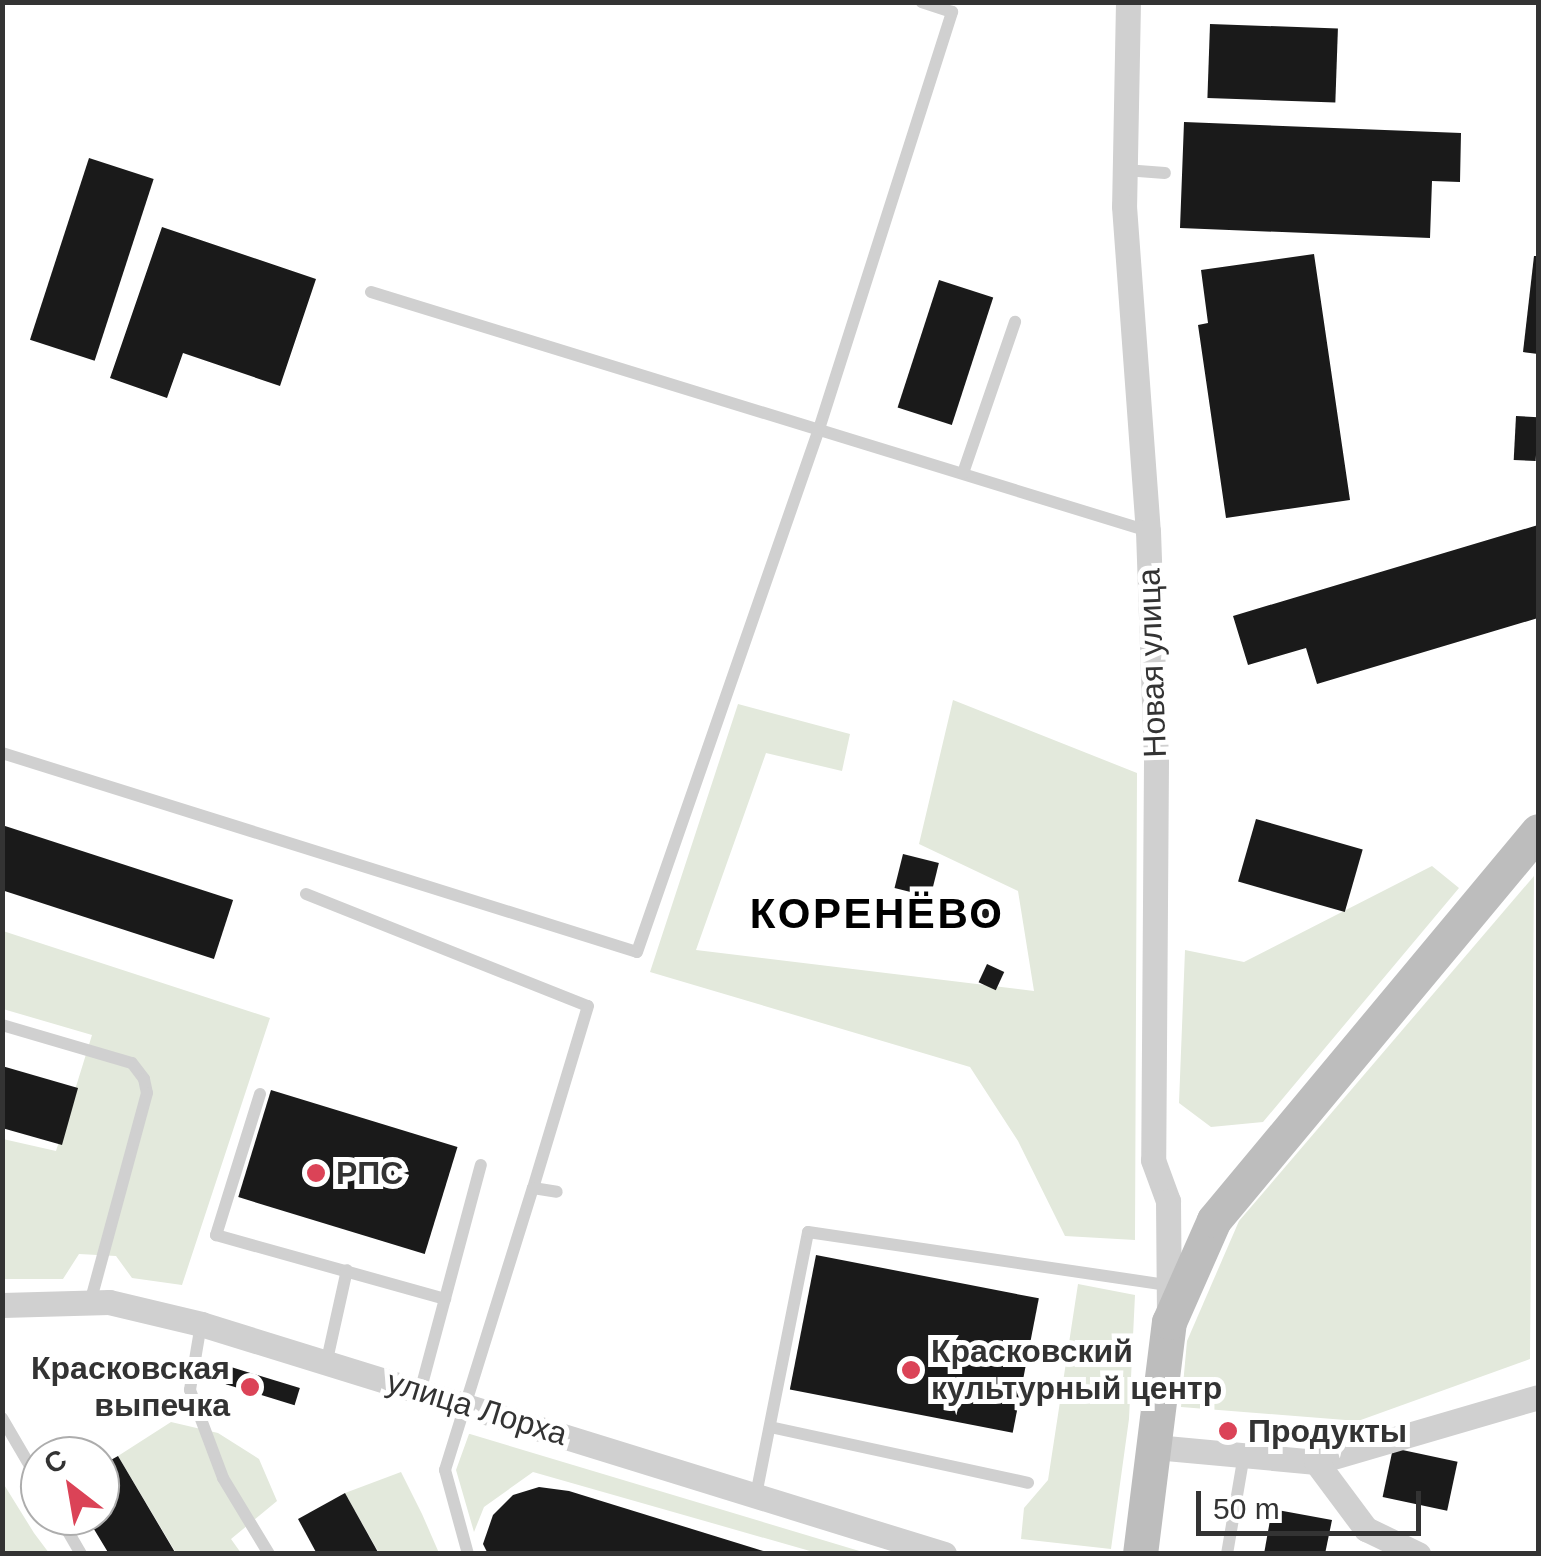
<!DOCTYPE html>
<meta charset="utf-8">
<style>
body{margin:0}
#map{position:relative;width:1541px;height:1556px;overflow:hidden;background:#fff;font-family:Helvetica,sans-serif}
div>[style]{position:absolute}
.green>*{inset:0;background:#e3e9dc}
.building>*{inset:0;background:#1a1a1a;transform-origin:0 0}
.round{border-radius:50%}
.service>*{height:12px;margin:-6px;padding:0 6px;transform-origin:6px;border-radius:6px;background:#d0d0d0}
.minor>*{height:25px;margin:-12.5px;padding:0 12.5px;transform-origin:12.5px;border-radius:12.5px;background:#d0d0d0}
.secondary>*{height:35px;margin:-17.5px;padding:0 17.5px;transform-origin:17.5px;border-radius:17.5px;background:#bdbdbd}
.dots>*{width:28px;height:28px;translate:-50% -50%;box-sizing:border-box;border:5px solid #fff;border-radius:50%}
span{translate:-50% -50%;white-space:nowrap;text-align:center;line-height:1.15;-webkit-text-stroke:10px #fff;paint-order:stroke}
.street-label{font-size:32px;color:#333}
.poi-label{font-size:32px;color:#333;font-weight:700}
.left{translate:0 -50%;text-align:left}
.right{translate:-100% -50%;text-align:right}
.district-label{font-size:42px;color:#000;font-weight:700;letter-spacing:2.5px}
.frame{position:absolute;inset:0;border:5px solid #333;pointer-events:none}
.north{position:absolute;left:20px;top:1436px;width:100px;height:100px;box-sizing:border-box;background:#fff;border:2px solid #adadad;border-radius:50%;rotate:329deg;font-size:28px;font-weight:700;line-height:40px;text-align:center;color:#333}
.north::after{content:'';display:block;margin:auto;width:35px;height:45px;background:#db4357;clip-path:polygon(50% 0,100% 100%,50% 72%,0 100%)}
.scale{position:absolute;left:1196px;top:1491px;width:225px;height:45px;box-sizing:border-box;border:5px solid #333;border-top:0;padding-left:12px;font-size:30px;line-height:35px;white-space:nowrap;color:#333;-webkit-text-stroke:8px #fff;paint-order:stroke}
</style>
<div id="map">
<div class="green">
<i style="clip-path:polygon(953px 700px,1137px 773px,1135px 1240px,1065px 1236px,1018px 1141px,970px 1067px,650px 972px,738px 704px,850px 734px,842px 771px,766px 753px,696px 950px,1034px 991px,1018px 891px,919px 844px)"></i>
<i style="clip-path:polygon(1432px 866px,1459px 888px,1263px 1122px,1211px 1127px,1179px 1103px,1185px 950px,1244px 962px)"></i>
<i style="clip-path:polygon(1534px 876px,1530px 1359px,1358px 1421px,1181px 1407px,1187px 1341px,1239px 1221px)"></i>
<i style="clip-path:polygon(3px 931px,270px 1018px,182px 1285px,132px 1278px,116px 1256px,79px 1254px,63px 1279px,3px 1279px,3px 1139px,56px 1151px,92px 1035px,3px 1009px)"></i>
<i style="clip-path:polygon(1078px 1284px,1135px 1295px,1129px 1419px,1111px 1549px,1021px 1539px,1024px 1508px,1048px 1480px)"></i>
<i style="clip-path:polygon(171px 1422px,218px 1433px,259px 1459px,277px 1501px,231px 1539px,241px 1553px,176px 1553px,118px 1456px)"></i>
<i style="clip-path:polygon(469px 1434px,470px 1434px,866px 1553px,817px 1553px,533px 1472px,484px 1507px,474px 1532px,456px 1470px)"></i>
<i style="clip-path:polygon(401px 1472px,422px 1514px,439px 1553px,379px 1553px,345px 1493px)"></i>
<i style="clip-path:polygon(3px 1483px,34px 1533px,49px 1553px,3px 1553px)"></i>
</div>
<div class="building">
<i style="left:1210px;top:24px;width:128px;height:74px;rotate:2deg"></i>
<i style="clip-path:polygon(1184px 122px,1461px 133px,1460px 182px,1432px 181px,1430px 238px,1180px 228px)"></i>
<i style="left:89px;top:158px;width:68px;height:191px;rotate:18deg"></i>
<i style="clip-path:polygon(162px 227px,316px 279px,280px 386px,183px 353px,167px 398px,110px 378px)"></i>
<i style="clip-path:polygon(1314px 254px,1350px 500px,1226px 518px,1198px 325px,1208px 323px,1201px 270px)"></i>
<i style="clip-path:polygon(1534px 256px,1538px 256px,1538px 354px,1523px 352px)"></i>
<i style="left:939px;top:280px;width:57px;height:134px;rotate:18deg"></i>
<i style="left:1516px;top:416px;width:22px;height:44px;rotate:3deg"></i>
<i style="clip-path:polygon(1538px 525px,1538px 618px,1317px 684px,1306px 648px,1248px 665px,1233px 616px)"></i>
<i style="left:1256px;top:819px;width:111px;height:65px;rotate:16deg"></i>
<i style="left:2px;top:825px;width:243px;height:62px;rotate:18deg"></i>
<i style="left:903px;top:854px;width:37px;height:35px;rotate:14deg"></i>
<i class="round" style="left:969px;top:896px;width:26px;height:26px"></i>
<i style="left:987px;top:964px;width:19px;height:20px;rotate:25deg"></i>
<i style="clip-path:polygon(2px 1066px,78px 1088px,62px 1145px,2px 1128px)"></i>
<i style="left:271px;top:1090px;width:195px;height:112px;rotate:17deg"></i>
<i style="left:816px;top:1255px;width:227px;height:137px;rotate:11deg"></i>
<i style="left:231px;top:1367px;width:72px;height:18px;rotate:17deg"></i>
<i style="left:1393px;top:1448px;width:66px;height:50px;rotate:12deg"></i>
<i style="clip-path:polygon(118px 1456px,176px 1554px,109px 1554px,86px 1516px,100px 1516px,100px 1466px)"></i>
<i style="clip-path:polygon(539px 1487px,569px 1491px,773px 1554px,488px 1554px,483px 1544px,493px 1515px,513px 1495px)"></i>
<i style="clip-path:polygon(345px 1493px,379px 1554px,317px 1554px,298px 1519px)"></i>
<i style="clip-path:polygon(1272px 1509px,1332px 1520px,1325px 1554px,1264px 1554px)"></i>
</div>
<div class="service">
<i style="left:1125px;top:170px;width:40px;rotate:4.3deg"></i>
<i style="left:371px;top:292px;width:813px;rotate:17.1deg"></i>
<i style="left:963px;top:473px;width:160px;rotate:-71deg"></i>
<i style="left:2px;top:753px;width:665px;rotate:17.4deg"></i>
<i style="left:637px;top:952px;width:554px;rotate:-70.81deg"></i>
<i style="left:819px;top:429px;width:438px;rotate:-72.3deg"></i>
<i style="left:952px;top:12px;width:32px;rotate:-162deg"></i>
<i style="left:306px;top:894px;width:303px;rotate:21.7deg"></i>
<i style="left:588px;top:1006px;width:190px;rotate:106.8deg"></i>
<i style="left:2px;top:1025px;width:135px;rotate:16.3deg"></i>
<i style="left:132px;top:1063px;width:20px;rotate:53deg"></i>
<i style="left:144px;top:1079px;width:14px;rotate:78deg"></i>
<i style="left:147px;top:1093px;width:218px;rotate:105.2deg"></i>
<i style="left:260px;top:1094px;width:148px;rotate:107.3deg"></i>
<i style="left:216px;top:1235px;width:238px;rotate:15.6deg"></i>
<i style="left:201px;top:1324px;width:67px;rotate:99.5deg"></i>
<i style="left:190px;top:1390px;width:94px;rotate:69.4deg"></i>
<i style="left:223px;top:1478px;width:89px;rotate:58.8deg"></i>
<i style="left:327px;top:1360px;width:92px;rotate:-77.5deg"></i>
<i style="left:420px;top:1392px;width:235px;rotate:-75deg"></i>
<i style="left:2px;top:1418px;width:75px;rotate:59.7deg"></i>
<i style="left:770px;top:1427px;width:264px;rotate:12.2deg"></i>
<i style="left:756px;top:1495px;width:268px;rotate:-78.8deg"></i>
<i style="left:808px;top:1232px;width:365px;rotate:8.4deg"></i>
<i style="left:59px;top:1516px;width:44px;rotate:59.9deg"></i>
<i style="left:468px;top:1554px;width:87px;rotate:-105.3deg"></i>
<i style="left:445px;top:1470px;width:295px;rotate:-72.7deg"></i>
<i style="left:533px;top:1188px;width:24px;rotate:9deg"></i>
<i style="left:1227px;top:1554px;width:100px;rotate:-80.3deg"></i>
</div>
<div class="minor">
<i style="left:1128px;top:2px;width:204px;rotate:91.1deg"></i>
<i style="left:1124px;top:206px;width:326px;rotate:85.8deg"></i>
<i style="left:1148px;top:531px;width:230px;rotate:88deg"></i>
<i style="left:1156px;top:761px;width:399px;rotate:90.4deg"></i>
<i style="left:1153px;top:1160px;width:44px;rotate:69.9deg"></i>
<i style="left:1168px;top:1201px;width:113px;rotate:89.5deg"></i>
<i style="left:2px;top:1305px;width:107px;rotate:-1.6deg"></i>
<i style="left:109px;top:1302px;width:95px;rotate:13.4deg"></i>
<i style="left:201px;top:1324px;width:778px;rotate:17.2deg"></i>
<i style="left:1155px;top:1447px;width:162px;rotate:5.3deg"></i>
<i style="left:1316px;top:1462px;width:231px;rotate:-16.3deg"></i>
<i style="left:1316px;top:1462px;width:84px;rotate:53.3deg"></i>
<i style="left:1366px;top:1529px;width:58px;rotate:25.7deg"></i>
</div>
<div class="secondary">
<i style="left:1140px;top:1554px;width:234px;rotate:-82.9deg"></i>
<i style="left:1169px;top:1322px;width:111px;rotate:-66.2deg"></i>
<i style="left:1214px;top:1220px;width:506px;rotate:-50.21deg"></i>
</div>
<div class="dots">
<i style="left:316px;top:1173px;background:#db4357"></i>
<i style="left:911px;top:1370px;background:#db4357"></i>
<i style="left:250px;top:1387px;background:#db4357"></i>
<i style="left:1228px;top:1431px;background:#db4357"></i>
</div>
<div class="street-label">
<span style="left:1152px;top:663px;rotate:-92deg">Новая улица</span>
<span style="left:477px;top:1408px;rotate:17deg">улица Лорха</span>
</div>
<div class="poi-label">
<span class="left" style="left:336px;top:1173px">РПС</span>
<span class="left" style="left:931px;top:1370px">Красковский<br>культурный центр</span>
<span class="right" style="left:230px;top:1387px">Красковская<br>выпечка</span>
<span class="left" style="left:1248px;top:1431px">Продукты</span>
</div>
<div class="district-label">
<span style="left:877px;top:914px">КОРЕНЁВО</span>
</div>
<div class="frame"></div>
<div class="north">С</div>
<div class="scale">50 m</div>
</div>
